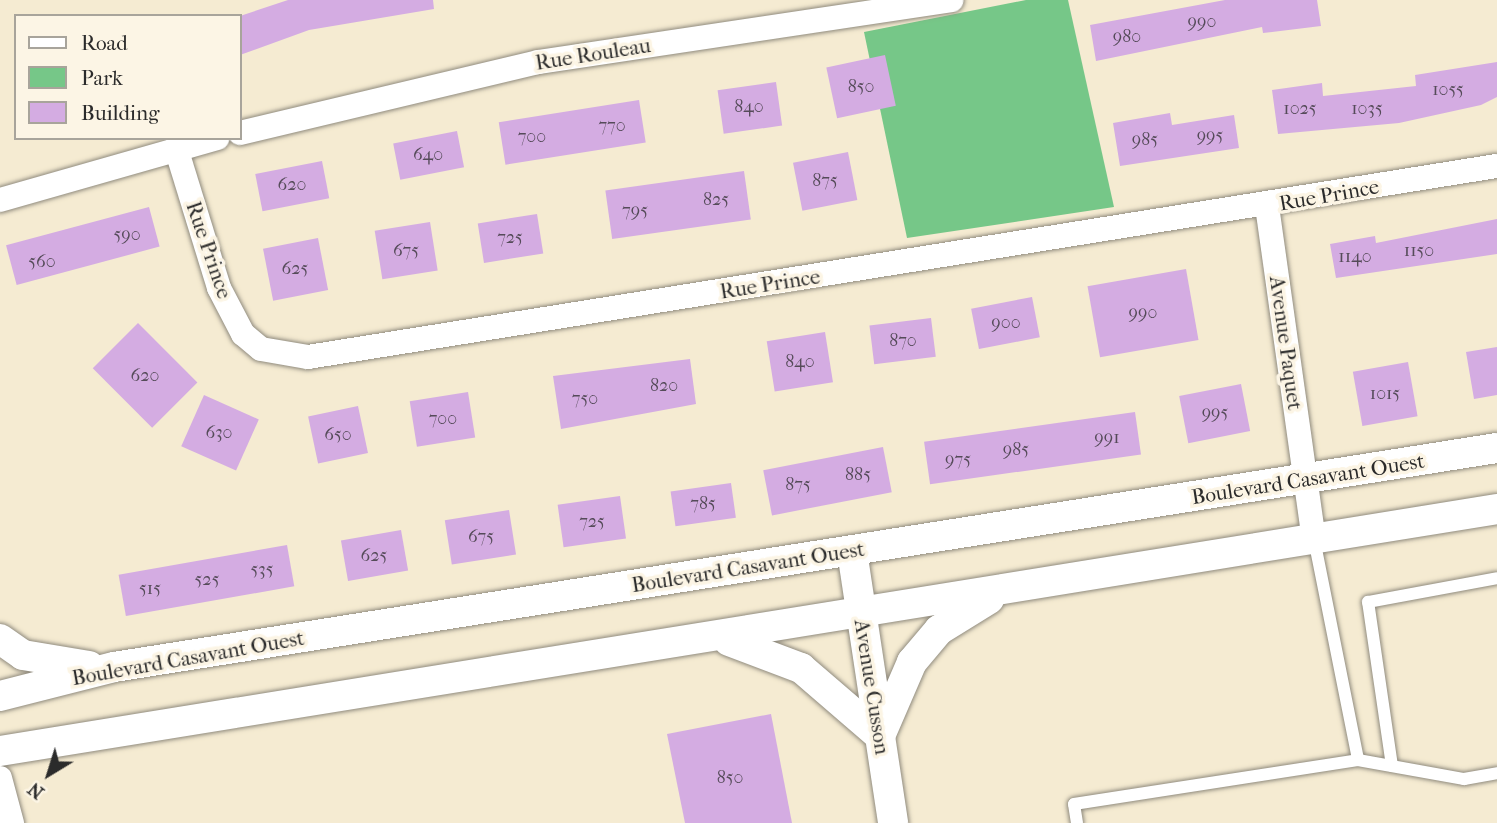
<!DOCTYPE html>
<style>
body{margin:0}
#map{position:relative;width:1497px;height:823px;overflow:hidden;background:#f5ebd2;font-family:"IM FELL French Canon",serif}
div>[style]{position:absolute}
.green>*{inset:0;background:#76c788}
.building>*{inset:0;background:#d4ace2;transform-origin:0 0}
.roads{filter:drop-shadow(0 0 2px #908b7e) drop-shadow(0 0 2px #908b7e)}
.service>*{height:12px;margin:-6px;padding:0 6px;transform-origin:6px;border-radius:6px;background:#fff}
.minor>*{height:24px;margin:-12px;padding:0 12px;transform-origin:12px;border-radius:12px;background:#fff}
.tertiary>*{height:30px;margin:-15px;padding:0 15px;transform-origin:15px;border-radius:15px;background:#fff}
span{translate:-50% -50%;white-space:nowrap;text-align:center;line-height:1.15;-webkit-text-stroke:7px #fcf5e5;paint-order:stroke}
.number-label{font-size:18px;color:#554b59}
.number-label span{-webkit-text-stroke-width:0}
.street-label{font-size:21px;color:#2b2b2b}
.legend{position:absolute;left:14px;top:14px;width:228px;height:126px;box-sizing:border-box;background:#fcf5e5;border:2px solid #a8a49b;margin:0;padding:9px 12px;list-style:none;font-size:21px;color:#2b2b2b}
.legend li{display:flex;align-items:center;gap:14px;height:35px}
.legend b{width:35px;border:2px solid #a8a49b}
.north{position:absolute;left:14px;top:739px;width:70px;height:70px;-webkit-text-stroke:5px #fcf5e5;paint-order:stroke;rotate:218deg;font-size:19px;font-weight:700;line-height:28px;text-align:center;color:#2b2b2b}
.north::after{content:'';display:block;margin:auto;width:24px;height:32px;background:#2b2b2b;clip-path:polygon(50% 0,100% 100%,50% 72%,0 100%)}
</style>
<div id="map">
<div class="green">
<i style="clip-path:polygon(1026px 0,1068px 0,1114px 207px,907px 238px,864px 32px)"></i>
</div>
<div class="building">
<i style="clip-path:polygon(288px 0,433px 0,434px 9px,309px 30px,240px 55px,240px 16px)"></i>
<i style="clip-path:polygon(1225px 0,1317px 0,1321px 26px,1263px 33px,1262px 27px,1096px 61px,1090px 25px)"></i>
<i style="left:885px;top:55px;width:52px;height:60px;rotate:78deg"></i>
<i style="clip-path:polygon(1497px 62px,1497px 97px,1481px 105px,1399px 123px,1278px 134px,1272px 90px,1322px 83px,1323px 96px,1416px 86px,1415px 75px)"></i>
<i style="left:776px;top:82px;width:44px;height:59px;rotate:82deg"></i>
<i style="left:639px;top:100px;width:43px;height:142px;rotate:81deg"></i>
<i style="clip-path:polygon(1170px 113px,1172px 125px,1234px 115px,1239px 148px,1120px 166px,1113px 123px)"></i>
<i style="left:457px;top:131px;width:37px;height:65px;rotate:79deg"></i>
<i style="left:848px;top:152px;width:49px;height:56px;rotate:79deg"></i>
<i style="left:322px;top:161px;width:38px;height:68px;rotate:79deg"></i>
<i style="left:744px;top:171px;width:49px;height:140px;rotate:82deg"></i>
<i style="left:149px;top:207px;width:41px;height:148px;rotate:75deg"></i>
<i style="left:537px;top:214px;width:40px;height:60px;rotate:81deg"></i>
<i style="clip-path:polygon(1497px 219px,1497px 254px,1336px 278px,1330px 244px,1375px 236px,1376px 243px)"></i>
<i style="left:430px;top:222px;width:49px;height:56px;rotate:81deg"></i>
<i style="left:318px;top:238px;width:53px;height:56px;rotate:79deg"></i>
<i style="left:1186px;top:269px;width:72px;height:100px;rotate:80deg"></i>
<i style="left:1032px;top:297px;width:41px;height:62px;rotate:79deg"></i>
<i style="left:931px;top:318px;width:39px;height:62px;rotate:83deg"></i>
<i style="left:138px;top:323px;width:84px;height:64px;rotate:45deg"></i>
<i style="left:825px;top:332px;width:51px;height:59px;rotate:81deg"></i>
<i style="clip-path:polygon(1497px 347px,1497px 395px,1474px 399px,1466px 352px)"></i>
<i style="clip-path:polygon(690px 359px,696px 404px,561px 429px,553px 376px)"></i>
<i style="left:1408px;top:362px;width:55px;height:56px;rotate:80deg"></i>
<i style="left:1241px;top:384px;width:48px;height:63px;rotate:79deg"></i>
<i style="left:468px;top:392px;width:46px;height:59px;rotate:81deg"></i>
<i style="left:204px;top:395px;width:60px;height:56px;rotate:24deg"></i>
<i style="left:358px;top:406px;width:48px;height:51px;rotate:78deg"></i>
<i style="left:1135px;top:412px;width:43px;height:213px;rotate:82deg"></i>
<i style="left:883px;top:447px;width:46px;height:122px;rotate:79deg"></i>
<i style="left:731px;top:483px;width:35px;height:61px;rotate:82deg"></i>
<i style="left:620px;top:496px;width:43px;height:63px;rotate:82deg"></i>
<i style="left:509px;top:510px;width:45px;height:65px;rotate:81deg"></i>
<i style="left:401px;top:530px;width:41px;height:61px;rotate:80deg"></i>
<i style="left:287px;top:545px;width:42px;height:171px;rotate:80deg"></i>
<i style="clip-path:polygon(771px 714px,792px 823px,685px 823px,667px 734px)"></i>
</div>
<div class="roads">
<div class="service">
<i style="left:1314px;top:539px;width:225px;rotate:78.7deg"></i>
<i style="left:1392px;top:766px;width:166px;rotate:-98.3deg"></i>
<i style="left:1368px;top:602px;width:131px;rotate:-10.5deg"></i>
<i style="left:1077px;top:823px;width:19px;rotate:-99deg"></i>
<i style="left:1074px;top:804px;width:287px;rotate:-8.8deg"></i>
<i style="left:1358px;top:760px;width:108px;rotate:10.2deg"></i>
<i style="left:1464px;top:779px;width:34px;rotate:-10deg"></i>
</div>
<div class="minor">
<i style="left:240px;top:133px;width:306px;rotate:-13.4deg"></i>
<i style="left:538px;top:62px;width:418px;rotate:-8.5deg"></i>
<i style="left:176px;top:148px;width:146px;rotate:72.9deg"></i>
<i style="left:219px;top:288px;width:52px;rotate:62.4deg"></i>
<i style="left:243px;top:334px;width:23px;rotate:40deg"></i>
<i style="left:261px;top:349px;width:48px;rotate:9.7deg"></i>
<i style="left:308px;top:357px;width:1204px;rotate:-9.13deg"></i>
<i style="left:0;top:200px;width:226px;rotate:-15.9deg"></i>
<i style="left:1267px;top:206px;width:336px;rotate:82deg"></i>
<i style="left:0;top:778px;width:47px;rotate:75.1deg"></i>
</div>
<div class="tertiary">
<i style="left:852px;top:551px;width:275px;rotate:81.4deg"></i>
<i style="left:0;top:639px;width:28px;rotate:35deg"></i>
<i style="left:23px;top:655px;width:67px;rotate:9.5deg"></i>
<i style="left:729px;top:641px;width:77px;rotate:20.6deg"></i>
<i style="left:801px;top:668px;width:104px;rotate:40.7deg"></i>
<i style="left:0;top:696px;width:118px;rotate:-14.3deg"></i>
<i style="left:114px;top:667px;width:1400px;rotate:-9deg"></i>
<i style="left:880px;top:736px;width:81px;rotate:-66.6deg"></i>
<i style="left:912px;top:662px;width:42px;rotate:-49.8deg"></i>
<i style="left:939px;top:630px;width:59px;rotate:-31.8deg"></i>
<i style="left:0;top:751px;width:1516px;rotate:-9.18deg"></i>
</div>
</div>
<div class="number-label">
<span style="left:1202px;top:22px">990</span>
<span style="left:1127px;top:37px">980</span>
<span style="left:861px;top:87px">850</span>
<span style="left:1448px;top:90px">1055</span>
<span style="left:749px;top:107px">840</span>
<span style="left:1300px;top:109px">1025</span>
<span style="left:1367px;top:109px">1035</span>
<span style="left:612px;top:126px">770</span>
<span style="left:1210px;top:136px">995</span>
<span style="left:532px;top:137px">700</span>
<span style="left:1145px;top:140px">985</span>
<span style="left:428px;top:155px">640</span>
<span style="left:825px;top:181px">875</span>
<span style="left:292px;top:185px">620</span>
<span style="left:716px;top:200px">825</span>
<span style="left:635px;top:211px">795</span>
<span style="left:127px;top:235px">590</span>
<span style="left:510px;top:238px">725</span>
<span style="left:406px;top:251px">675</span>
<span style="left:1419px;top:251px">1150</span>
<span style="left:1355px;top:257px">1140</span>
<span style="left:42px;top:262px">560</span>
<span style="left:295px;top:269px">625</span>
<span style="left:1143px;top:313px">990</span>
<span style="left:1006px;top:323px">900</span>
<span style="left:903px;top:341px">870</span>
<span style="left:800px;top:362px">840</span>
<span style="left:145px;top:376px">620</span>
<span style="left:664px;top:386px">820</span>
<span style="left:1385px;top:394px">1015</span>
<span style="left:585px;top:399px">750</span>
<span style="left:1215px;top:413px">995</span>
<span style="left:443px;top:419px">700</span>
<span style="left:219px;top:433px">630</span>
<span style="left:338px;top:435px">650</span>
<span style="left:1107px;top:438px">991</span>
<span style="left:1016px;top:450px">985</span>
<span style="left:958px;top:460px">975</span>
<span style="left:858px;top:475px">885</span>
<span style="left:798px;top:485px">875</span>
<span style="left:703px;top:504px">785</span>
<span style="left:592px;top:522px">725</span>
<span style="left:481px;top:537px">675</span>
<span style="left:374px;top:556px">625</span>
<span style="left:262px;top:570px">535</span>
<span style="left:207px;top:580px">525</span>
<span style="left:150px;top:589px">515</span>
<span style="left:730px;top:778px">850</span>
</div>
<div class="street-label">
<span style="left:593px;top:54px;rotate:-9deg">Rue Rouleau</span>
<span style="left:1329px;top:195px;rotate:-10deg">Rue Prince</span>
<span style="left:209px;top:250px;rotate:71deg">Rue Prince</span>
<span style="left:770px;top:284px;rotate:-9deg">Rue Prince</span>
<span style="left:1286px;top:343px;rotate:82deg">Avenue Paquet</span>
<span style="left:1308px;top:479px;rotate:-9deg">Boulevard Casavant Ouest</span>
<span style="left:748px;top:567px;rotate:-9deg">Boulevard Casavant Ouest</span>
<span style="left:188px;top:658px;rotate:-10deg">Boulevard Casavant Ouest</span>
<span style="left:872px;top:687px;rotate:81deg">Avenue Cusson</span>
</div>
<ul class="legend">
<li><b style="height:9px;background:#fff"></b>Road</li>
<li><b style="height:19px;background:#76c788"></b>Park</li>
<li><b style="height:19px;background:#d4ace2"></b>Building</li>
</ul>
<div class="north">N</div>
</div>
